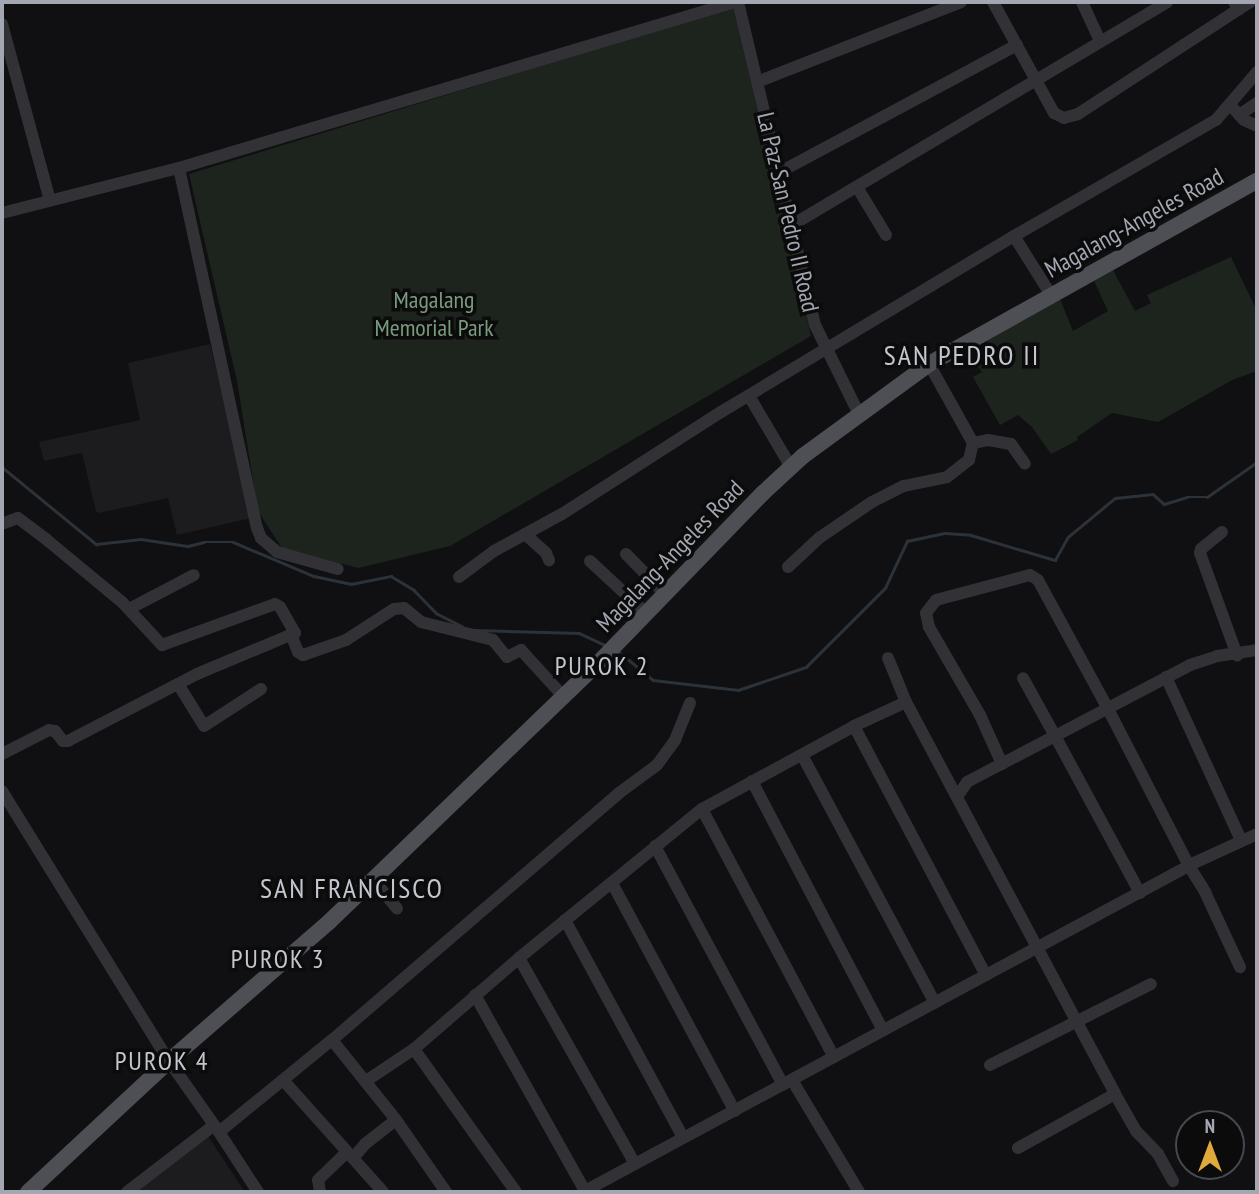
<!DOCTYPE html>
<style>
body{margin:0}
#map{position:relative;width:1259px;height:1194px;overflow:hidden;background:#101012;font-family:"PT Sans Narrow",sans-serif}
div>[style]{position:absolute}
.built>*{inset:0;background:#1c1c1e}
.green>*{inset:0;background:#1d241e}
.stream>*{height:2.5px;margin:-1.25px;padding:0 1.25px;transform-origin:1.25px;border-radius:1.25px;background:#2b3239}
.minor>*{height:12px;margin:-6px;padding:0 6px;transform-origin:6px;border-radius:6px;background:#323236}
.major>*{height:16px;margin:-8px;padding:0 8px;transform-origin:8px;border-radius:8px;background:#4e4f55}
span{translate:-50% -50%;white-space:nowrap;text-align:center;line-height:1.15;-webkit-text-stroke:7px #0b0b0c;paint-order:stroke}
.street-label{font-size:24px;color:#a3a7b1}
.park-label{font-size:24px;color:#7b9b7e}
.neighbourhood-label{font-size:26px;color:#c3c6ce;letter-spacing:2px}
.quarter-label{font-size:28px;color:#c3c6ce;letter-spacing:2px}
.frame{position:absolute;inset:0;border:4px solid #a3a7b1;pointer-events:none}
.north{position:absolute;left:1175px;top:1110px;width:70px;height:70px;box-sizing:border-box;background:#0b0b0c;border:2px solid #48494e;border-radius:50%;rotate:0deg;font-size:19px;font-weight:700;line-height:28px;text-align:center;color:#a3a7b1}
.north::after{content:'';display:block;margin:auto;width:24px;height:32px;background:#dfa93b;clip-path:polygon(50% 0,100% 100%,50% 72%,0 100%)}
</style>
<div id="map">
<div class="built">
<i style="clip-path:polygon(210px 344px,251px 518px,177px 535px,168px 498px,99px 513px,96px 511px,82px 453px,44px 461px,39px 442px,140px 420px,128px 363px)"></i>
<i style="clip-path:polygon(206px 1133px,245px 1192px,131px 1192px)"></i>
</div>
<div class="green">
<i style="clip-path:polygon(733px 7px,811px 336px,450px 546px,358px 568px,282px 548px,258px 511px,237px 381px,189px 174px)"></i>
<i style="clip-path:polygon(1231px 257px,1257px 311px,1257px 371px,1232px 380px,1158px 422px,1112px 413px,1077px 437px,1078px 440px,1051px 454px,1032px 427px,1018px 415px,1000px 425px,973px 377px,982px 372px,978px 366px,996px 355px,987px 341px,1060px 299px,1073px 331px,1108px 311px,1094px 281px,1113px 270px,1135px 311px,1151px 303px,1147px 295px)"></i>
</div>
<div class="stream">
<i style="left:2px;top:467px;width:122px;rotate:39.3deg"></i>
<i style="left:96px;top:544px;width:45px;rotate:-6.3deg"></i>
<i style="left:141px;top:539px;width:48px;rotate:8.5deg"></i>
<i style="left:188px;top:546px;width:16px;rotate:-14deg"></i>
<i style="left:204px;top:542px;width:29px"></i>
<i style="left:233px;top:542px;width:88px;rotate:22.8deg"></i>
<i style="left:314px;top:576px;width:38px;rotate:12deg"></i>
<i style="left:351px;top:584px;width:41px;rotate:-11.3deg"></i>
<i style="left:391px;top:576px;width:27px;rotate:31deg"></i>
<i style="left:414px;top:590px;width:32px;rotate:46deg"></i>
<i style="left:436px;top:613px;width:29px;rotate:27deg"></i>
<i style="left:475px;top:630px;width:104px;rotate:1.7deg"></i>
<i style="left:579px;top:633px;width:29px;rotate:25deg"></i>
<i style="left:618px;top:651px;width:45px;rotate:39.6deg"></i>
<i style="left:653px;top:680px;width:86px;rotate:6.7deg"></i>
<i style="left:738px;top:690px;width:72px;rotate:-18.7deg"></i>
<i style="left:806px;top:667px;width:112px;rotate:-45deg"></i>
<i style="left:885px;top:588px;width:52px;rotate:-64.9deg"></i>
<i style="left:907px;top:541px;width:39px;rotate:-12deg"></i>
<i style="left:945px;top:533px;width:26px;rotate:4deg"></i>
<i style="left:971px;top:535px;width:88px;rotate:16.6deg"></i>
<i style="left:1055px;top:560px;width:26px;rotate:-61deg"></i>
<i style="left:1068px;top:537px;width:61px;rotate:-39.7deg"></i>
<i style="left:1115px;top:498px;width:38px;rotate:-6deg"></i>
<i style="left:1153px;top:494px;width:15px;rotate:42deg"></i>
<i style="left:1164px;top:504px;width:24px;rotate:-17deg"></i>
<i style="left:1187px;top:497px;width:20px"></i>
<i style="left:1207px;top:497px;width:61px;rotate:-35deg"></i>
</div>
<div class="minor">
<i style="left:738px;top:2px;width:332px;rotate:76.6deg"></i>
<i style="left:815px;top:325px;width:99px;rotate:63.7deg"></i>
<i style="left:993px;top:2px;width:127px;rotate:61.2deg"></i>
<i style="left:1054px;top:113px;width:11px;rotate:27deg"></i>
<i style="left:1064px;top:118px;width:15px;rotate:-16deg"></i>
<i style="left:1078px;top:114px;width:192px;rotate:-33.1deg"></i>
<i style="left:1082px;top:2px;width:43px;rotate:65.2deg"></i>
<i style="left:1234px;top:2px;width:9px;rotate:54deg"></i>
<i style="left:1239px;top:9px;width:13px;rotate:-32deg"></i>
<i style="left:2px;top:24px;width:183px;rotate:74.8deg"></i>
<i style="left:757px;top:82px;width:219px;rotate:-21.4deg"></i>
<i style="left:1231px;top:106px;width:19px;rotate:47deg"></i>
<i style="left:1244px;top:120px;width:14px;rotate:25deg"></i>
<i style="left:1239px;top:115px;width:22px;rotate:-34deg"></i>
<i style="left:179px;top:168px;width:368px;rotate:77.8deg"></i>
<i style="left:257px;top:528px;width:11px;rotate:68deg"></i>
<i style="left:261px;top:538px;width:21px;rotate:41deg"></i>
<i style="left:277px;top:552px;width:63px;rotate:15.6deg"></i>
<i style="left:780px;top:172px;width:269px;rotate:-28.2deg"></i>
<i style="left:857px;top:187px;width:56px;rotate:58.9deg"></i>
<i style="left:2px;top:213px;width:183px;rotate:-14.3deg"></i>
<i style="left:179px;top:168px;width:580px;rotate:-16.62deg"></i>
<i style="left:792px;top:225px;width:436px;rotate:-30.7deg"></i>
<i style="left:1014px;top:236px;width:70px;rotate:57.9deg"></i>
<i style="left:749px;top:396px;width:82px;rotate:59.4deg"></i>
<i style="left:973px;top:443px;width:15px;rotate:-11deg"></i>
<i style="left:988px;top:440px;width:23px;rotate:10deg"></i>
<i style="left:1011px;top:444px;width:24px;rotate:55deg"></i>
<i style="left:2px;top:524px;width:17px;rotate:-21deg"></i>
<i style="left:18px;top:518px;width:36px;rotate:37deg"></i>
<i style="left:47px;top:540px;width:97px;rotate:39.6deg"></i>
<i style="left:122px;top:602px;width:59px;rotate:47.1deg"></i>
<i style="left:162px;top:645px;width:120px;rotate:-19.9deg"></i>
<i style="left:275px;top:604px;width:6px;rotate:31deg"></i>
<i style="left:280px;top:607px;width:30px;rotate:60deg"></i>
<i style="left:295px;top:633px;width:106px;rotate:157.3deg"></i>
<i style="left:197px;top:674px;width:145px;rotate:152.6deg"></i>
<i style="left:68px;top:741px;width:5px;rotate:180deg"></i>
<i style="left:63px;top:741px;width:13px;rotate:-129deg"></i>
<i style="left:55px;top:731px;width:6px;rotate:-171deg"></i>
<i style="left:49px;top:730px;width:53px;rotate:152.9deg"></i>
<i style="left:1222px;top:532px;width:27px;rotate:141deg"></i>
<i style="left:1201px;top:549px;width:4px;rotate:104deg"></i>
<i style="left:1200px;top:553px;width:109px;rotate:70.1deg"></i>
<i style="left:525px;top:534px;width:28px;rotate:42deg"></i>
<i style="left:546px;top:553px;width:8px;rotate:67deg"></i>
<i style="left:626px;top:554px;width:57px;rotate:45.7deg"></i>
<i style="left:590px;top:561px;width:78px;rotate:42.9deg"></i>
<i style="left:788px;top:567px;width:42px;rotate:-43.1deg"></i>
<i style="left:819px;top:538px;width:64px;rotate:-34.2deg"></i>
<i style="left:872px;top:502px;width:36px;rotate:-27deg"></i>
<i style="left:904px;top:486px;width:44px;rotate:-11.8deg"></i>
<i style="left:947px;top:477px;width:28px;rotate:-38deg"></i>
<i style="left:969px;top:460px;width:17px;rotate:-77deg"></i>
<i style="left:973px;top:443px;width:90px;rotate:-119.1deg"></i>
<i style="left:459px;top:577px;width:44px;rotate:-36.6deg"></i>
<i style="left:494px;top:551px;width:77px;rotate:-28.6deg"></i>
<i style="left:562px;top:514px;width:189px;rotate:-32.7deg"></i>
<i style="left:721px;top:412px;width:342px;rotate:-31deg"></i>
<i style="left:1014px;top:236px;width:233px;rotate:-29.9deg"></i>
<i style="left:1216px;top:120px;width:63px;rotate:-49.5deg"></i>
<i style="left:129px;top:609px;width:73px;rotate:-27.6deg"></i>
<i style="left:292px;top:637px;width:16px;rotate:68deg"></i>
<i style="left:298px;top:652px;width:6px;rotate:31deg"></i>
<i style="left:303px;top:655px;width:46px;rotate:-19.2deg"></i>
<i style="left:346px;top:640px;width:57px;rotate:-32.9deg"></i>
<i style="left:394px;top:609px;width:10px;rotate:-6deg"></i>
<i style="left:404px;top:608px;width:22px;rotate:39deg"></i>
<i style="left:421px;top:622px;width:74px;rotate:14deg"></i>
<i style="left:493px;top:640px;width:22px;rotate:51deg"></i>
<i style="left:507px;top:657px;width:16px;rotate:-27deg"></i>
<i style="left:521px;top:650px;width:62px;rotate:47.6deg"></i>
<i style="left:888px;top:658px;width:48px;rotate:67.8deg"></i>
<i style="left:1166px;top:677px;width:179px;rotate:65.3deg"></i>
<i style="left:178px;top:684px;width:49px;rotate:58.2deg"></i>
<i style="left:204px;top:726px;width:68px;rotate:-33deg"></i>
<i style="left:854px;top:726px;width:282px;rotate:62.1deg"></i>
<i style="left:802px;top:755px;width:281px;rotate:61.8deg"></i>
<i style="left:1002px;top:764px;width:54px;rotate:-114.2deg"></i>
<i style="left:980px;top:715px;width:102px;rotate:-120.1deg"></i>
<i style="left:929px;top:627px;width:14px;rotate:-102deg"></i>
<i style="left:926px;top:613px;width:16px;rotate:-52deg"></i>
<i style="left:936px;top:600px;width:97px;rotate:-14.9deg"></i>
<i style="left:1030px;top:575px;width:9px;rotate:32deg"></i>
<i style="left:1038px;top:580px;width:145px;rotate:61.5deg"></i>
<i style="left:1107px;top:707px;width:179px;rotate:62.7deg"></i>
<i style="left:1189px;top:866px;width:31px;rotate:58deg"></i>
<i style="left:1205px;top:892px;width:83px;rotate:65deg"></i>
<i style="left:752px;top:781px;width:281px;rotate:62.3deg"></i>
<i style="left:2px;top:791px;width:317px;rotate:58.3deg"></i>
<i style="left:169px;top:1061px;width:87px;rotate:54.8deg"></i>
<i style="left:219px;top:1132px;width:146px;rotate:-39.2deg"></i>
<i style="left:332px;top:1040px;width:102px;rotate:51.3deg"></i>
<i style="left:396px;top:1120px;width:88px;rotate:55.2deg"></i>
<i style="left:957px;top:797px;width:18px;rotate:-56deg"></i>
<i style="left:967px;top:782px;width:99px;rotate:-27.6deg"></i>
<i style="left:1055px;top:736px;width:66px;rotate:-118.9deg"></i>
<i style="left:702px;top:809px;width:281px;rotate:62deg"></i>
<i style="left:655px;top:846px;width:271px;rotate:61.8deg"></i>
<i style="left:373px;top:879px;width:38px;rotate:51deg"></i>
<i style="left:612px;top:883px;width:259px;rotate:61.7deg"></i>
<i style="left:1140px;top:893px;width:179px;rotate:-118.4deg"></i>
<i style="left:1055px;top:736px;width:153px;rotate:-27.7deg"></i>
<i style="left:1190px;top:665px;width:28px;rotate:-18deg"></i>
<i style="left:1217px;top:656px;width:40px;rotate:-8.5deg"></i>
<i style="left:565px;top:920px;width:247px;rotate:61.5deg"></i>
<i style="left:519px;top:958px;width:236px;rotate:60.6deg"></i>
<i style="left:475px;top:995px;width:225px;rotate:60.7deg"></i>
<i style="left:332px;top:1040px;width:379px;rotate:-40.7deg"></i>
<i style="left:619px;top:793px;width:47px;rotate:-36.4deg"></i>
<i style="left:657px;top:765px;width:31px;rotate:-54deg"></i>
<i style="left:675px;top:740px;width:40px;rotate:-68deg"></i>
<i style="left:414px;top:1049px;width:176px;rotate:54.5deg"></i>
<i style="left:990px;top:1065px;width:180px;rotate:-26.7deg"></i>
<i style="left:283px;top:1080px;width:150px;rotate:48.2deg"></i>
<i style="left:792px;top:1080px;width:131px;rotate:59.1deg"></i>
<i style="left:366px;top:1081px;width:58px;rotate:-33.7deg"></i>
<i style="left:414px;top:1049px;width:139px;rotate:-40.9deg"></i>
<i style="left:519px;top:958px;width:236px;rotate:-39.2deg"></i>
<i style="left:702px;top:809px;width:173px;rotate:-28.6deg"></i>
<i style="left:854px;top:726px;width:57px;rotate:-24.8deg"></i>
<i style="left:906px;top:702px;width:444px;rotate:61.9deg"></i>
<i style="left:1115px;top:1094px;width:43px;rotate:60.4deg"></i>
<i style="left:1136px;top:1131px;width:32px;rotate:46deg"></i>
<i style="left:1158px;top:1154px;width:31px;rotate:61deg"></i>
<i style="left:219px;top:1132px;width:72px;rotate:57deg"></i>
<i style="left:1018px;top:1148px;width:111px;rotate:-29.1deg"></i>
<i style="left:353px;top:1158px;width:18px;rotate:-49deg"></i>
<i style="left:365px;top:1144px;width:39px;rotate:-38deg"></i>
<i style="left:127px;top:1192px;width:110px;rotate:-37.6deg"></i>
<i style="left:320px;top:1192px;width:12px;rotate:-99deg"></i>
<i style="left:318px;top:1180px;width:39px;rotate:-44deg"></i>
<i style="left:583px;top:1192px;width:694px;rotate:-28.3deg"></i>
<i style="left:1194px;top:863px;width:69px;rotate:-24.7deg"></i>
</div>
<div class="major">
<i style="left:28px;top:1192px;width:192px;rotate:-42.9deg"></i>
<i style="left:169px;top:1061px;width:212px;rotate:-41deg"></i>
<i style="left:329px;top:922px;width:380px;rotate:-43.9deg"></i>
<i style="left:603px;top:658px;width:230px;rotate:-45.9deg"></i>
<i style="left:763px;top:493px;width:54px;rotate:-42.8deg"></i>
<i style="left:803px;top:456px;width:156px;rotate:-36.1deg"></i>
<i style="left:929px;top:364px;width:376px;rotate:-29.2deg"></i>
</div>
<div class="street-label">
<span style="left:788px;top:212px;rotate:77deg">La Paz-San Pedro II Road</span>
<span style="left:1134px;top:223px;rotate:-29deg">Magalang-Angeles Road</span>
<span style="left:670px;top:556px;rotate:-46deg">Magalang-Angeles Road</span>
</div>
<div class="park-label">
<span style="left:434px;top:314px">Magalang<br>Memorial Park</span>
</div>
<div class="neighbourhood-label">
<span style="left:602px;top:666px">PUROK 2</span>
<span style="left:278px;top:959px">PUROK 3</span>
<span style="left:162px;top:1061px">PUROK 4</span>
</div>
<div class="quarter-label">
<span style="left:962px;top:355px">SAN PEDRO II</span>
<span style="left:352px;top:888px">SAN FRANCISCO</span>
</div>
<div class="frame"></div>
<div class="north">N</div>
</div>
